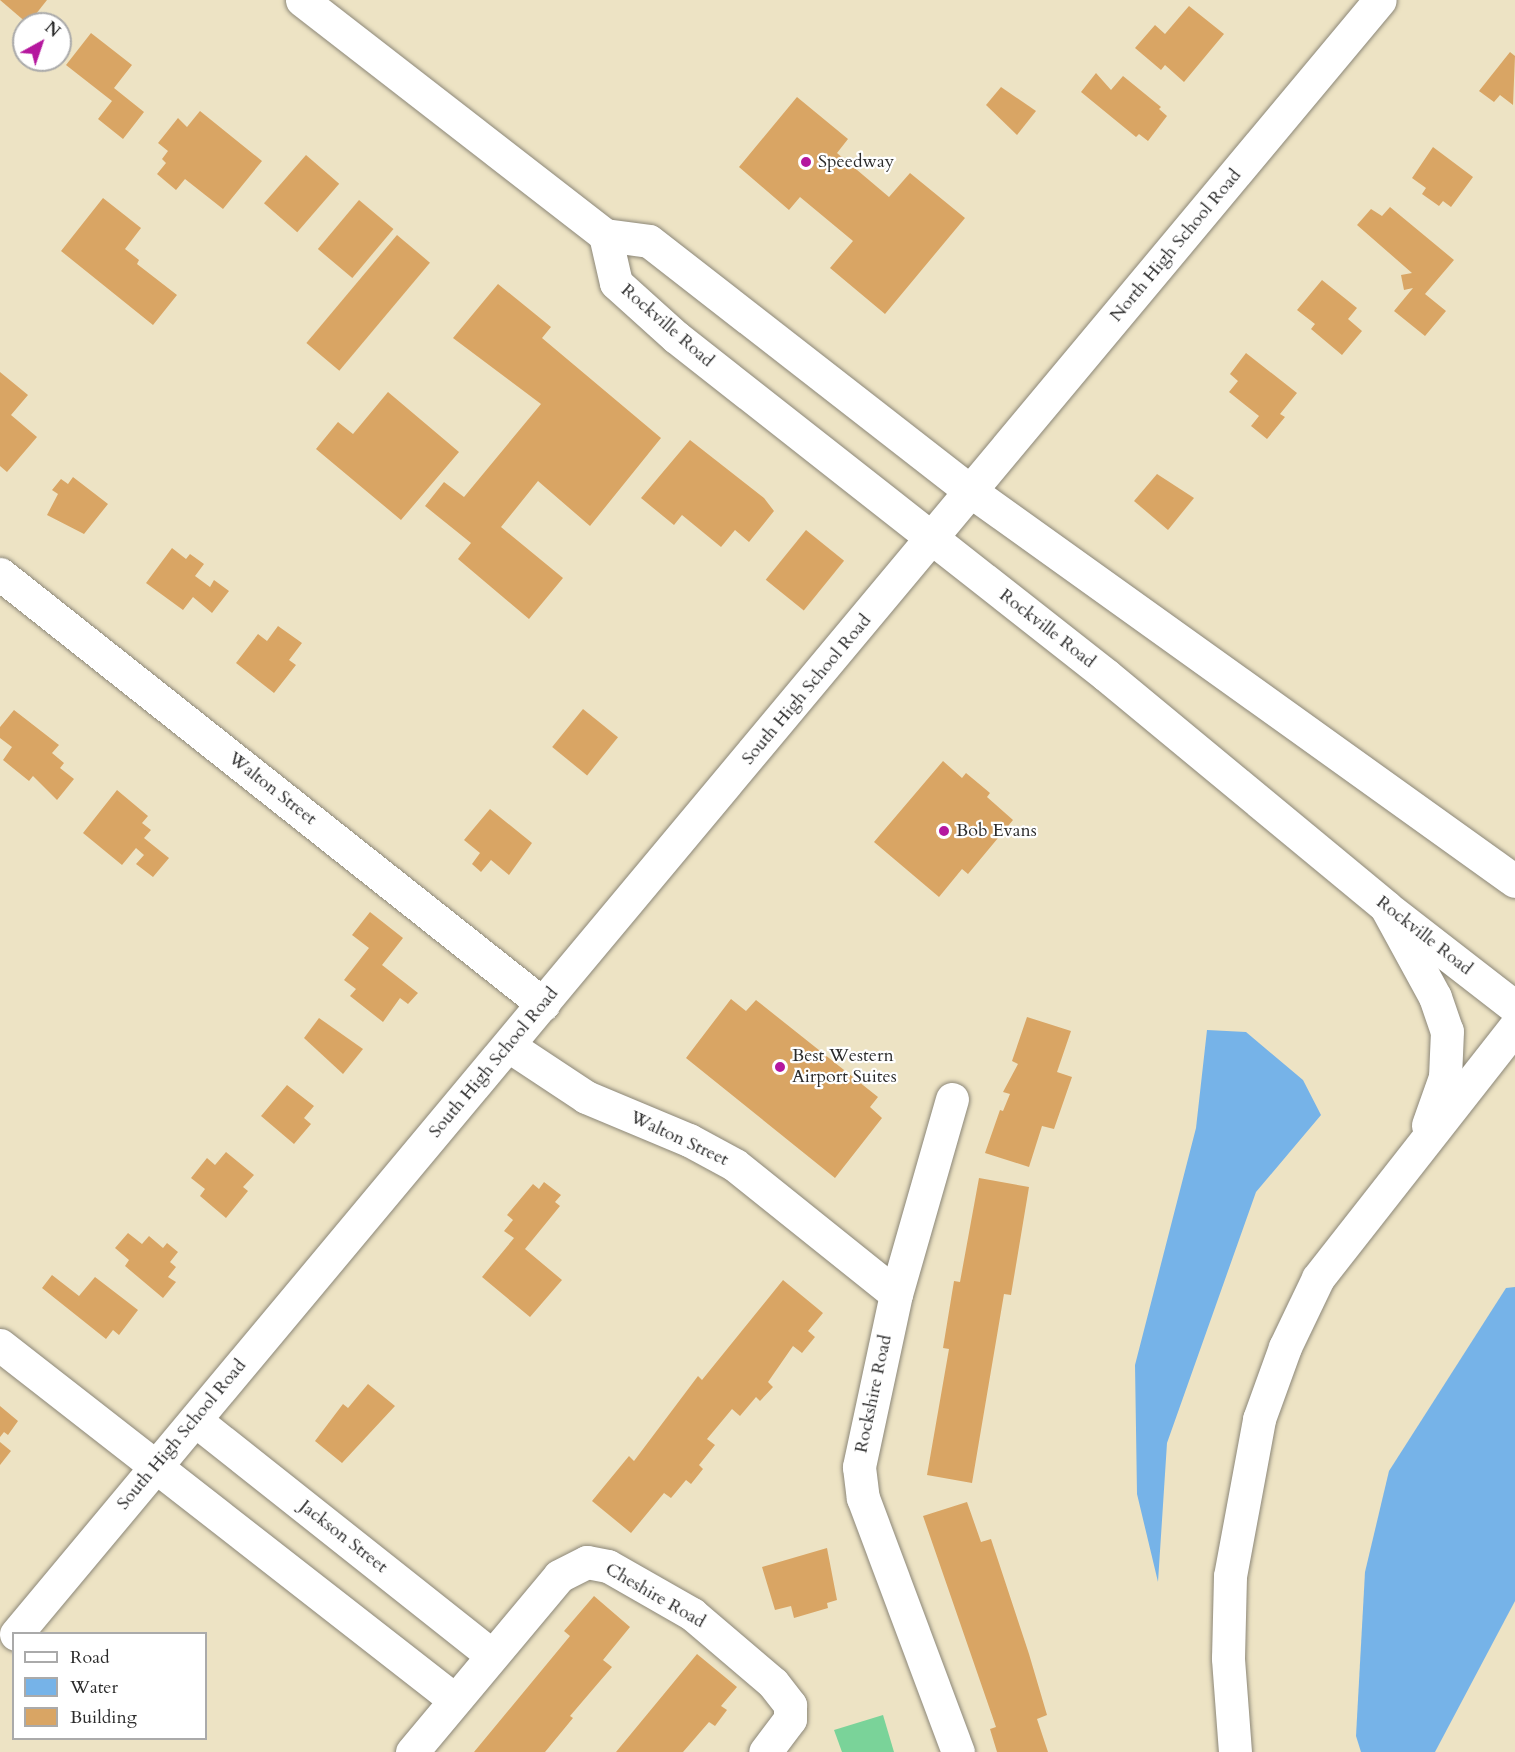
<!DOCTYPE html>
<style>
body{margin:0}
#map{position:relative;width:1515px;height:1752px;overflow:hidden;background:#ede3c4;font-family:Cardo,serif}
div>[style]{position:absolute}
.green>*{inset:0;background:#7ad399}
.water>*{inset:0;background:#76b3e8}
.building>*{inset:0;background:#d9a564;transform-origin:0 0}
.roads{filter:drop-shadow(0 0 2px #8c8778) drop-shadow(0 0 2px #8c8778)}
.minor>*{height:33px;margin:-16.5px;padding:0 16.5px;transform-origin:16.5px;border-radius:16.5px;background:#fff}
.major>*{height:33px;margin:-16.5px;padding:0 16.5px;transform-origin:16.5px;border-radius:16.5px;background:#fff}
.highway>*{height:33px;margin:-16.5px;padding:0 16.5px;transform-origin:16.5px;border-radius:16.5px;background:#fff}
.dots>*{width:16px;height:16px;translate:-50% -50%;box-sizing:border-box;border:3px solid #fff;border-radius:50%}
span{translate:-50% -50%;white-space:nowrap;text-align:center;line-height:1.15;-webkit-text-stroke:4.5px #fff;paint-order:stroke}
.poi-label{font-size:18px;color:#2b2b2b}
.left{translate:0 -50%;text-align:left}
.street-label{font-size:18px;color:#2b2b2b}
.legend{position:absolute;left:12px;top:1632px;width:195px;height:108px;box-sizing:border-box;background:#fff;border:2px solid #aaa;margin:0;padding:8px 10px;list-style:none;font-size:18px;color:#2b2b2b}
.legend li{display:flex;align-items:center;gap:12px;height:30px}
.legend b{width:30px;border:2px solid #aaa}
.north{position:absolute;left:12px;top:12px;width:60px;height:60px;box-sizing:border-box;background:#fff;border:2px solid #aaa;border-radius:50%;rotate:40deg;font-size:16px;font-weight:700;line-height:24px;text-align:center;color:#2b2b2b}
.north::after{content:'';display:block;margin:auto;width:21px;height:27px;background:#b5179e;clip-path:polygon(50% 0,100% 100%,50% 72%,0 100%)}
</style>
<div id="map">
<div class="green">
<i style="clip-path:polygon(883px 1715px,894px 1752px,842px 1752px,834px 1730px)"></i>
</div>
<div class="water">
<i style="clip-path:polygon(1207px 1030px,1246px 1032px,1303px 1080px,1321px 1115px,1256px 1192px,1167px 1443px,1158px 1582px,1137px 1494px,1135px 1365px,1196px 1128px)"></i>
<i style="clip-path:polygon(1515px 1287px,1515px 1601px,1435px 1752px,1361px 1752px,1356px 1736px,1365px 1572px,1389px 1471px,1506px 1288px)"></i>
</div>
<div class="building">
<i style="clip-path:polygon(0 0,47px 0,28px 24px)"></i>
<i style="clip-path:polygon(1189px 6px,1224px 34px,1184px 82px,1165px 65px,1161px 70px,1135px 48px,1155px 25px,1165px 34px)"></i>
<i style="clip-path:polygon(91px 33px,132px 65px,114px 88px,144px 112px,123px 139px,98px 119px,112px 101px,66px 65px)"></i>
<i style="clip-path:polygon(1510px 52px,1515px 56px,1513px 105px,1500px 95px,1494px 102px,1479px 91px)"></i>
<i style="clip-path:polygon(1096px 73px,1111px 90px,1123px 76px,1161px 107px,1159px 109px,1167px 116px,1148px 141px,1139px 134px,1136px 137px,1081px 92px)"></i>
<i style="clip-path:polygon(1001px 87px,1036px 111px,1017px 135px,986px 105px)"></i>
<i style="clip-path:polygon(797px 97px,848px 139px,837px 153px,889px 197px,910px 173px,965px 218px,885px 314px,830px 268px,853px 241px,800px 197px,789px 210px,739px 167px)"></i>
<i style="clip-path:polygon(200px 111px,262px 161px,223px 209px,185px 179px,176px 190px,157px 174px,166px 163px,162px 159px,168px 151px,158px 143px,178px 118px,187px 127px)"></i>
<i style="clip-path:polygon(1433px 147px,1473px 177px,1451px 207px,1443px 201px,1439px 206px,1422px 194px,1426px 188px,1412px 178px)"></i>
<i style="left:306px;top:155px;width:44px;height:64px;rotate:41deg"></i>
<i style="clip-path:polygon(103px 198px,141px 228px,125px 249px,139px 260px,137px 264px,177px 295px,153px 325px,61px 251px)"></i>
<i style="left:359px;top:200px;width:45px;height:64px;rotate:40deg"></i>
<i style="clip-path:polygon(1390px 207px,1454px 260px,1425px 294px,1446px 311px,1425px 336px,1394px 311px,1413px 288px,1404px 290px,1401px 275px,1412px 273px,1357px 225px,1371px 209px,1382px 216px)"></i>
<i style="left:397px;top:235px;width:43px;height:141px;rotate:40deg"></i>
<i style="clip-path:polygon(1322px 280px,1357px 308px,1348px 319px,1362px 331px,1342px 355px,1311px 329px,1315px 324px,1297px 310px)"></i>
<i style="clip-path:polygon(498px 284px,551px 327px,542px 338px,661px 438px,590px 526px,538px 481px,501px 527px,563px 578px,529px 619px,458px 559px,471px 543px,425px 506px,444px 482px,464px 497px,541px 404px,453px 338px)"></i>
<i style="clip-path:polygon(1246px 353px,1297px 393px,1280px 414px,1285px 417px,1267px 439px,1251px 426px,1259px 416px,1229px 392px,1238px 381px,1230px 374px)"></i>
<i style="clip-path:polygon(0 372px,28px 395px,11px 415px,37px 437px,7px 472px,0 466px)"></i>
<i style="clip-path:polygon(388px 392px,459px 452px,401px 520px,316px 449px,338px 422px,353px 434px)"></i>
<i style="clip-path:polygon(690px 440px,764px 498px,774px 511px,749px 542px,735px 530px,721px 547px,682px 515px,674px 525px,641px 498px)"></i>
<i style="clip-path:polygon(1157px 474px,1194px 498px,1168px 530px,1134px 501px)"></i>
<i style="clip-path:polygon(73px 477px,108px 504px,84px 534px,47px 515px,58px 494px,52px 490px,61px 479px,68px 484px)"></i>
<i style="left:806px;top:530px;width:49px;height:64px;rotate:39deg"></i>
<i style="clip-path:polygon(172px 548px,186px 559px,190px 554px,204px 564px,195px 576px,210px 587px,214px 580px,229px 591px,212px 613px,193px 597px,183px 610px,146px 583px)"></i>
<i style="clip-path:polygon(278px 626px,302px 643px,289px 660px,296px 665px,274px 693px,236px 663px,258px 634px,267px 641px)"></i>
<i style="left:583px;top:709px;width:45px;height:49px;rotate:39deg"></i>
<i style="clip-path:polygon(14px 710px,59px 745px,52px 753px,64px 763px,60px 768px,74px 779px,57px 800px,33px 776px,29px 781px,3px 760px,12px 747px,0 738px,0 727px)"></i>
<i style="clip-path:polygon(943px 761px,962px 778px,966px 773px,990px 793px,987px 797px,1013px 820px,968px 874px,962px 869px,939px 897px,874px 842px)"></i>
<i style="clip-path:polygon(117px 790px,148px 816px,142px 823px,151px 830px,144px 838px,169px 858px,153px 877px,136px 864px,144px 855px,136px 848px,122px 865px,83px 833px)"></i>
<i style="clip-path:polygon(490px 809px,532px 843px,509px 875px,491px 860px,481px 872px,472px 864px,480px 853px,464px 840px)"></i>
<i style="clip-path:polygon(370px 912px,403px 938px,382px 965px,418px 993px,408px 1004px,400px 998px,383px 1022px,350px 996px,356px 989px,344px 980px,369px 948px,352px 935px)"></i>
<i style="clip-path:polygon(731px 999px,746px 1011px,756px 1000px,878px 1097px,870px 1107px,882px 1118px,835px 1178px,686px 1058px)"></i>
<i style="clip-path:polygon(1027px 1017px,1071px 1031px,1057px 1072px,1072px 1077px,1054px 1129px,1042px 1126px,1029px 1167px,985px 1153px,1000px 1110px,1003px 1111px,1010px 1094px,1003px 1092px,1018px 1064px,1012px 1061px)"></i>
<i style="clip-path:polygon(319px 1018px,363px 1049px,343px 1074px,304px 1038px)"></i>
<i style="clip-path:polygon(287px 1085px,314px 1106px,304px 1118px,311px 1124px,294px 1144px,261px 1116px)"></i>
<i style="clip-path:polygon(226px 1152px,254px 1175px,243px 1187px,248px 1191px,226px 1218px,200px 1196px,205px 1189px,191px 1178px,207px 1158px,215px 1165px)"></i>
<i style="clip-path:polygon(979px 1178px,1029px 1187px,1011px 1295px,1004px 1294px,972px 1483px,927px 1475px,949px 1349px,943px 1348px,954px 1281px,960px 1282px)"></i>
<i style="clip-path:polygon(544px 1182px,561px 1195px,555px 1202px,560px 1206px,525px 1249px,562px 1280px,530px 1317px,482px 1277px,514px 1238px,504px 1231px,513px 1220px,507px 1215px,533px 1184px,539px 1189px)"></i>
<i style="clip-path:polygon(128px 1233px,142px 1244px,149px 1236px,163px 1248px,167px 1243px,178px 1252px,170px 1262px,176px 1267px,168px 1277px,176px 1282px,163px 1298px,125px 1266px,129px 1260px,115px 1248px)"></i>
<i style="clip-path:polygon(52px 1275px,79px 1296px,95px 1277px,138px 1310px,119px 1335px,113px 1330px,106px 1339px,42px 1288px)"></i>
<i style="clip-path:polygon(783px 1280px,823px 1313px,808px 1331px,815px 1337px,802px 1353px,793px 1346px,768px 1382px,773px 1387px,760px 1401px,756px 1397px,740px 1416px,732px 1409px,707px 1439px,715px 1445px,699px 1465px,703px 1469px,691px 1484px,686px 1480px,671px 1498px,664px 1493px,631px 1533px,592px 1501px,629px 1456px,634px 1461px,698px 1376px,702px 1380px)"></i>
<i style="clip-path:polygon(368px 1384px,395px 1406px,342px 1463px,315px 1441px,343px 1404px,348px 1408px)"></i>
<i style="clip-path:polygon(0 1406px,18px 1421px,8px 1435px,4px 1432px,0 1437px)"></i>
<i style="clip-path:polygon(0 1442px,11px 1451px,0 1465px)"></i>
<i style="clip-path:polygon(967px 1502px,981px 1542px,991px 1539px,1029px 1654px,1047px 1715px,1037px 1719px,1048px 1752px,997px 1752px,990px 1729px,996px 1727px,923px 1516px)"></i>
<i style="clip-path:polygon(827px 1548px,837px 1600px,827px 1603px,828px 1608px,794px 1618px,791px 1606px,775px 1610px,762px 1567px)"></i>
<i style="clip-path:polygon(594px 1596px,630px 1627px,603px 1660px,612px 1667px,570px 1716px,573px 1718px,545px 1752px,474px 1752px,570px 1636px,564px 1631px)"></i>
<i style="clip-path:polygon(697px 1654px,737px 1687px,721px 1706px,727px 1710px,715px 1726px,709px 1722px,683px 1752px,616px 1752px)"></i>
</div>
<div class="roads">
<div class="minor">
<i style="left:0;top:574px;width:693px;rotate:38.38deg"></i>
<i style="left:509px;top:1046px;width:92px;rotate:33.5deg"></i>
<i style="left:586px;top:1097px;width:112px;rotate:22.7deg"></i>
<i style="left:689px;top:1140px;width:52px;rotate:28.5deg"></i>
<i style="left:735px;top:1165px;width:206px;rotate:38.7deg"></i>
<i style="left:952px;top:1099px;width:203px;rotate:106deg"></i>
<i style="left:896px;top:1294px;width:177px;rotate:102.1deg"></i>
<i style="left:859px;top:1467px;width:31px;rotate:83deg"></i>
<i style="left:863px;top:1498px;width:271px;rotate:69.5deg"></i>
<i style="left:0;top:1345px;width:577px;rotate:37.96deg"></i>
<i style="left:195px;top:1420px;width:378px;rotate:38.4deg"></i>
<i style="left:16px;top:1634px;width:2128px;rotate:-50.15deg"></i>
<i style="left:412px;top:1752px;width:229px;rotate:-50.1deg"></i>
<i style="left:559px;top:1576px;width:31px;rotate:-27deg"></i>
<i style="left:587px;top:1562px;width:21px;rotate:11deg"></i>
<i style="left:608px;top:1566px;width:97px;rotate:29.7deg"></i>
<i style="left:692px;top:1614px;width:106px;rotate:40.4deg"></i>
<i style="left:773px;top:1683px;width:28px;rotate:52deg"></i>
<i style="left:790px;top:1705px;width:14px;rotate:90deg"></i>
<i style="left:790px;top:1719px;width:41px;rotate:127.1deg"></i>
</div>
<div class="major">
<i style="left:302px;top:0;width:383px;rotate:37.8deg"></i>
<i style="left:605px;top:235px;width:44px;rotate:7.8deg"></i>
<i style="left:649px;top:241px;width:409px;rotate:37.9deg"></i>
<i style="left:972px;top:492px;width:668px;rotate:35.62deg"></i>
<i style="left:605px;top:235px;width:49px;rotate:77.1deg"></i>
<i style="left:616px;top:283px;width:81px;rotate:42deg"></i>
<i style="left:676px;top:337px;width:547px;rotate:38.17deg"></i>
<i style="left:1106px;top:675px;width:364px;rotate:39.6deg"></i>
<i style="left:1386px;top:907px;width:163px;rotate:37.8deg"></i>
</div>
<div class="highway">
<i style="left:1386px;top:907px;width:102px;rotate:61.4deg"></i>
<i style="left:1435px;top:997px;width:36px;rotate:71deg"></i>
<i style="left:1447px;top:1031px;width:46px;rotate:92.5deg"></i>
<i style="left:1445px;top:1077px;width:51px;rotate:109.5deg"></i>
<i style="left:1235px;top:1752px;width:94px;rotate:-94.3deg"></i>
<i style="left:1228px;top:1658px;width:82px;rotate:-88.6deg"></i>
<i style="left:1230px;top:1576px;width:160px;rotate:-79.5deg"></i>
<i style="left:1259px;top:1419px;width:77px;rotate:-70.1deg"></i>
<i style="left:1285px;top:1347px;width:76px;rotate:-64.4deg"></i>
<i style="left:1318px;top:1278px;width:319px;rotate:-51.9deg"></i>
</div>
</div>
<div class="dots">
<i style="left:806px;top:162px;background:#b5179e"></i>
<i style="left:944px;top:831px;background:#b5179e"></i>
<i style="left:780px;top:1067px;background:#b5179e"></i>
</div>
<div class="poi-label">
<span class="left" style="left:818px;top:162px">Speedway</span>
<span class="left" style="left:956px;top:831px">Bob Evans</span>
<span class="left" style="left:792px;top:1067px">Best Western<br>Airport Suites</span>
</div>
<div class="street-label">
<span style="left:1176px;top:246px;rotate:-50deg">North High School Road</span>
<span style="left:667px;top:326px;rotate:41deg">Rockville Road</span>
<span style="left:1047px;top:629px;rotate:38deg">Rockville Road</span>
<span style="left:807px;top:690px;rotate:-50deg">South High School Road</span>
<span style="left:272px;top:789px;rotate:38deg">Walton Street</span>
<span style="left:1424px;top:936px;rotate:38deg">Rockville Road</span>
<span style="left:494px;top:1063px;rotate:-50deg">South High School Road</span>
<span style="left:679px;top:1139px;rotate:25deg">Walton Street</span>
<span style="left:874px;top:1394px;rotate:-78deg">Rockshire Road</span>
<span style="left:182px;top:1435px;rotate:-50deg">South High School Road</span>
<span style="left:343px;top:1537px;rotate:38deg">Jackson Street</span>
<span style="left:655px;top:1596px;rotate:30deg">Cheshire Road</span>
</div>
<ul class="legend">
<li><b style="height:8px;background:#fff"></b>Road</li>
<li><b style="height:16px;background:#76b3e8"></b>Water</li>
<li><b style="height:16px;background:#d9a564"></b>Building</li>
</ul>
<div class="north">N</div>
</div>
